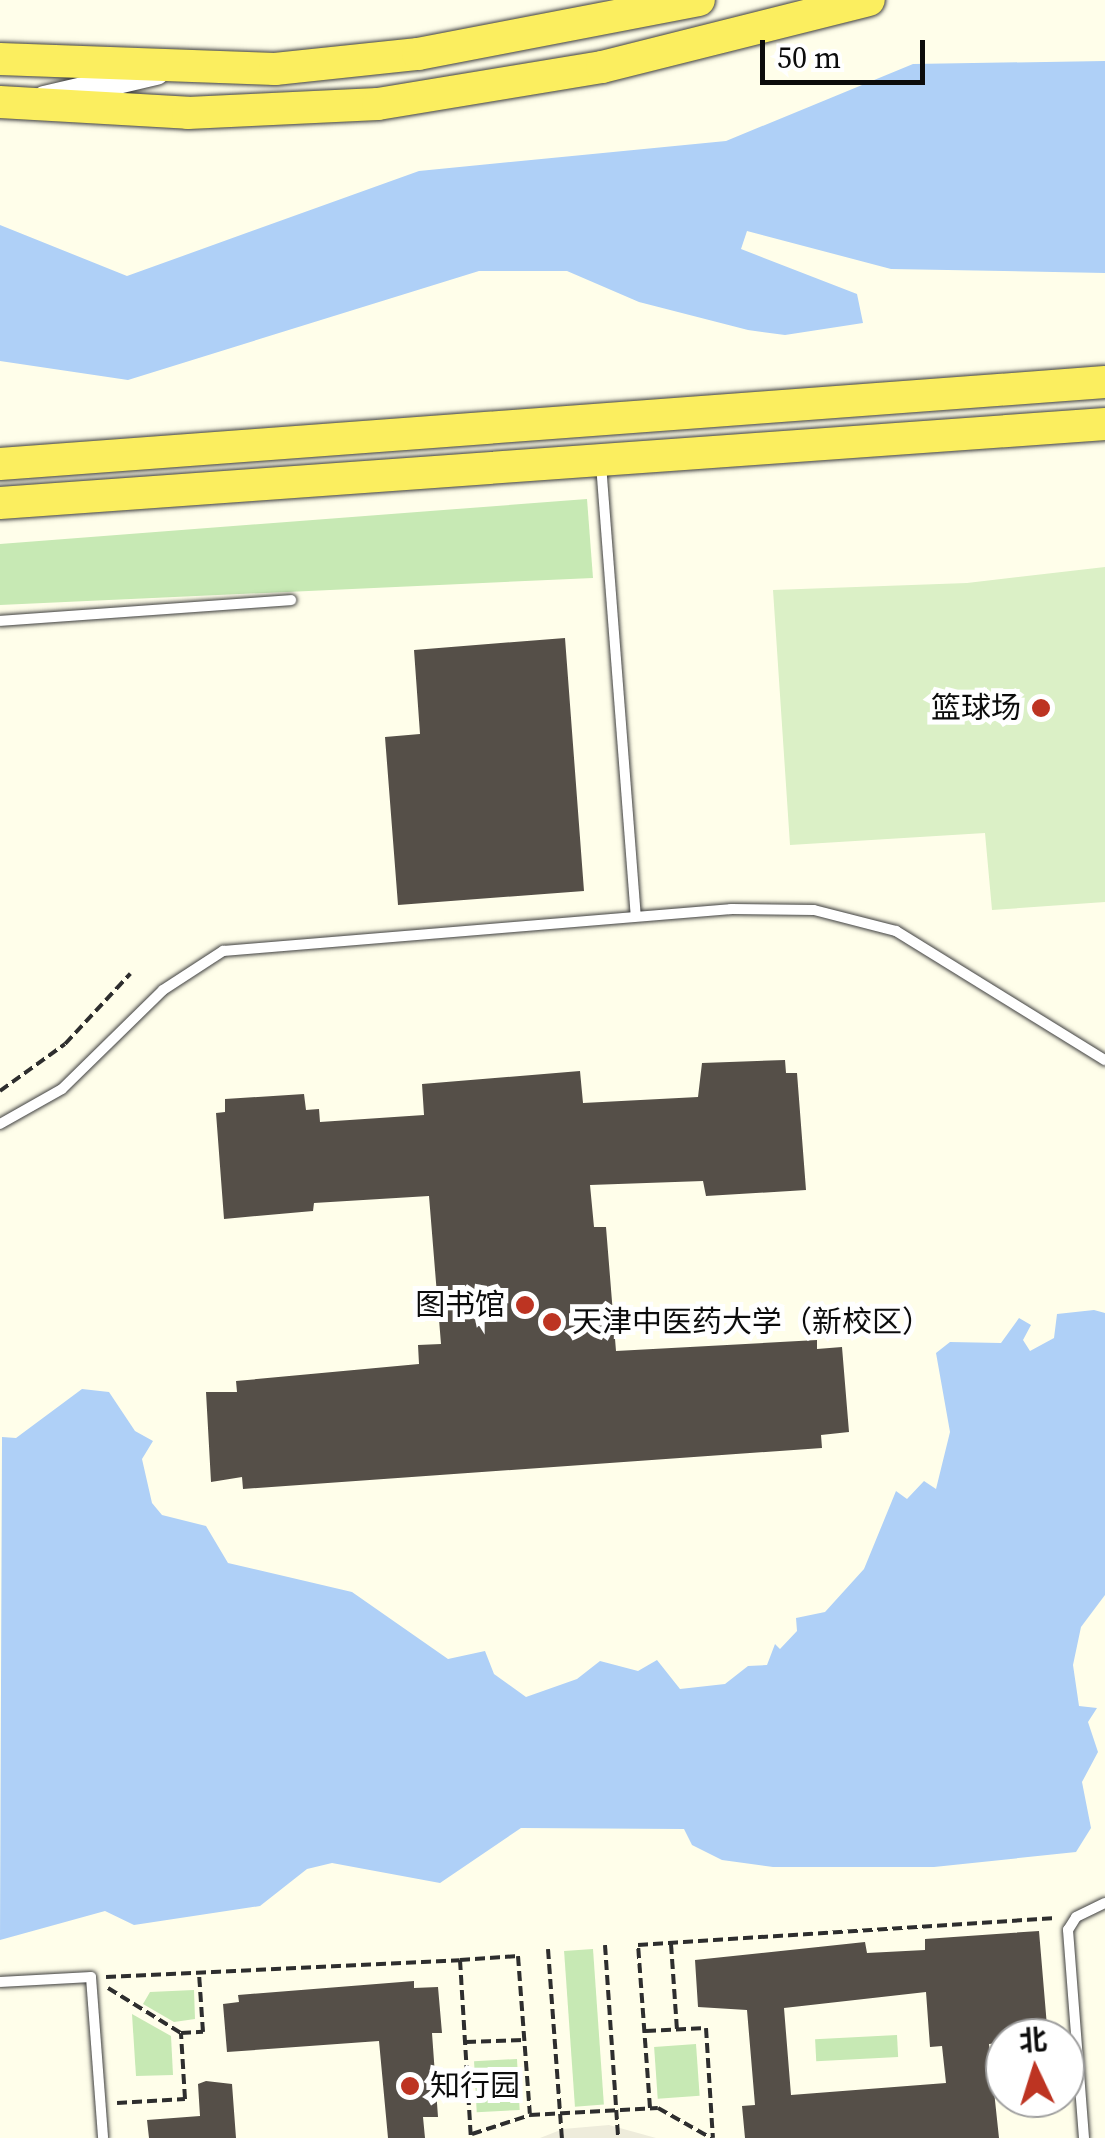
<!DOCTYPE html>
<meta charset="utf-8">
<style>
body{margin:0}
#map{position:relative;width:1105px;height:2138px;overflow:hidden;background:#fffeea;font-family:"Source Serif 4","Noto Sans SC",serif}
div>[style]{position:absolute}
.green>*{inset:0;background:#c7e9b4;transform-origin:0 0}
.pitch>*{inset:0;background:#dbf0c6}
.plaza>*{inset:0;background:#eeecdb}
.water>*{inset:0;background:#afd0f7}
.building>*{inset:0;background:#554f48}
.path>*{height:4px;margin-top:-2px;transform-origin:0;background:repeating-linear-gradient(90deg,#2e2e2e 0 10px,transparent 0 15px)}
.roads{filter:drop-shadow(0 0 2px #3f3f3f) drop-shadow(0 0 2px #3f3f3f)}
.service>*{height:10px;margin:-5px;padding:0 5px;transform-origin:5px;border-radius:5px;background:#fff}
.tertiary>*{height:25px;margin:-12.5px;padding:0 12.5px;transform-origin:12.5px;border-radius:12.5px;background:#fff}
.primary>*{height:32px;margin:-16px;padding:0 16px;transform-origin:16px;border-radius:16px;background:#fbee5f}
.dots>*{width:28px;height:28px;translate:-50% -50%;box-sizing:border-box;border:5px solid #fff;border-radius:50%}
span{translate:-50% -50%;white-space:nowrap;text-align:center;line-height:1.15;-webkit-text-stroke:10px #fff;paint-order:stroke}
.poi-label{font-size:30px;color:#0c0c0c}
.right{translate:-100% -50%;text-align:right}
.left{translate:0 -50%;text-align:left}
.north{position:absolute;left:985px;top:2018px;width:100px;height:100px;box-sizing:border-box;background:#fff;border:2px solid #9e9e9e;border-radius:50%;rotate:356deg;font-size:28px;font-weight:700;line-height:40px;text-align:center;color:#0c0c0c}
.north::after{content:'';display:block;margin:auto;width:35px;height:45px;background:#bd3422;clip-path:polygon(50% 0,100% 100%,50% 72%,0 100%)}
.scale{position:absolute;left:760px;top:40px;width:165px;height:45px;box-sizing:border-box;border:5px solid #0c0c0c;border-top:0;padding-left:12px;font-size:30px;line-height:35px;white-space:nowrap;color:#0c0c0c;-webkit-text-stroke:8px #fff;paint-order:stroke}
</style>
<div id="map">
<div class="green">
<i style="clip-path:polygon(587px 499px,593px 578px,0 605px,0 544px)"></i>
<i style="left:593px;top:1949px;width:156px;height:29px;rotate:86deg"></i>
<i style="clip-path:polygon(194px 1990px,195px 2019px,174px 2022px,143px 2004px,150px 1992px)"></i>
<i style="clip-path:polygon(132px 2014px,171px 2036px,173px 2075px,136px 2076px)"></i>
<i style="left:897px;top:2035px;width:22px;height:82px;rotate:87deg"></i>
<i style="left:696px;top:2044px;width:52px;height:42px;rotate:86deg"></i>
<i style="left:517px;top:2059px;width:51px;height:43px;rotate:87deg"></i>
</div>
<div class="pitch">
<i style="clip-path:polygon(1105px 567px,1105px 902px,992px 910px,985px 833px,790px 845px,773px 590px,967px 583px)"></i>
</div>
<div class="plaza">
<i style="clip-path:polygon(609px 2125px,656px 2138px,540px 2138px,563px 2129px)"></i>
</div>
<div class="water">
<i style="clip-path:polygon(1105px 61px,1105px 273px,891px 269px,747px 231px,741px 249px,857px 294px,863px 323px,785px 335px,748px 330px,639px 302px,567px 271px,479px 271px,128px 380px,0 361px,0 225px,127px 276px,419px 171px,726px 141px,913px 64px)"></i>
<i style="clip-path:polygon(1094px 1310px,1105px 1313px,1105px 1595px,1081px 1627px,1073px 1665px,1079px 1706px,1097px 1708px,1088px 1722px,1098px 1752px,1082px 1782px,1091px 1828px,1076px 1852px,934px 1867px,773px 1867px,722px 1860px,692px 1845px,684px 1829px,521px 1828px,440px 1883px,332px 1863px,307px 1869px,260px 1906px,134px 1925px,105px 1911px,0 1940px,2px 1437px,16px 1438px,82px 1389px,109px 1392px,135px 1431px,153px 1441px,142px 1459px,152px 1503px,162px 1515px,206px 1526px,228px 1563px,352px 1592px,448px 1659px,485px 1651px,494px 1674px,526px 1697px,577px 1679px,600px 1661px,638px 1671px,657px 1660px,680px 1689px,725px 1684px,748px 1666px,767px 1665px,775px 1644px,780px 1649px,797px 1631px,796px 1618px,825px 1612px,864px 1569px,896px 1491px,907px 1499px,924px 1481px,936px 1489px,950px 1432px,936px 1353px,950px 1342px,1001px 1343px,1019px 1318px,1031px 1325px,1023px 1340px,1030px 1351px,1054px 1338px,1057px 1314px)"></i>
</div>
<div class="building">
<i style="clip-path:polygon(565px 638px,584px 891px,398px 905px,385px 737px,420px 734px,414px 650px)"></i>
<i style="clip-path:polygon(785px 1060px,786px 1073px,797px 1073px,806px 1190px,706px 1196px,703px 1181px,590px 1185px,594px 1227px,606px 1227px,616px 1351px,817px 1340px,817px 1349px,842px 1347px,849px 1432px,821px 1435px,822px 1448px,243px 1489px,242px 1477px,211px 1482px,206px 1392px,237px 1392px,236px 1381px,419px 1364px,418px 1345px,441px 1344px,429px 1196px,314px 1203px,313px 1211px,224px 1219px,216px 1113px,225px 1112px,225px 1099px,304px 1094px,306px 1110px,319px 1109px,320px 1122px,424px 1115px,422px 1084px,580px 1071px,583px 1103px,698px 1097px,702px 1063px)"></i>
<i style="clip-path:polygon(evenodd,1039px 1931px,1048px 2038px,989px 2044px,999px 2138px,745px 2138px,742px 2106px,755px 2105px,747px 2010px,698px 2007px,695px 1960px,865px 1942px,867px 1953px,925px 1950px,925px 1939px,1039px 1931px,926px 1992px,930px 2047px,942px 2046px,946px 2083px,791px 2095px,784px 2008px,926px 1992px)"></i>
<i style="clip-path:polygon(414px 1981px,414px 1988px,438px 1987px,442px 2033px,432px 2033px,438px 2117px,423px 2117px,425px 2138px,388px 2138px,379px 2041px,227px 2052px,223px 2004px,239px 2002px,238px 1995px)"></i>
<i style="clip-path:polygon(206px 2081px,232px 2084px,236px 2138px,149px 2138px,147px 2120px,200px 2116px,198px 2084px)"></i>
</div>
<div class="path">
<i style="left:0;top:1091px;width:80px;rotate:-35.9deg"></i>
<i style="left:65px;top:1044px;width:96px;rotate:-47.1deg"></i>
<i style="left:671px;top:1944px;width:85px;rotate:86deg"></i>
<i style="left:605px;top:1945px;width:193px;rotate:86.1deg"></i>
<i style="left:548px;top:1949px;width:190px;rotate:85.8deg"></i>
<i style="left:460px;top:1960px;width:58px;rotate:-3.9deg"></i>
<i style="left:518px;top:1956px;width:158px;rotate:85.7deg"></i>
<i style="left:106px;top:1977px;width:354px;rotate:-2.7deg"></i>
<i style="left:460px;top:1960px;width:178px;rotate:86.5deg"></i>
<i style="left:108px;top:1988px;width:86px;rotate:31.7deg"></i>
<i style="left:181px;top:2033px;width:22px;rotate:-3deg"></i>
<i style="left:203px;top:2032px;width:58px;rotate:-93.9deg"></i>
<i style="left:646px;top:2031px;width:60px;rotate:-2.9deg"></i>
<i style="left:706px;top:2028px;width:110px;rotate:86.4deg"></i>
<i style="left:466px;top:2042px;width:58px;rotate:-2deg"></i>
<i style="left:117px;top:2103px;width:68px;rotate:-3.4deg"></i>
<i style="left:185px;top:2099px;width:66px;rotate:-93.5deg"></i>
<i style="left:650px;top:2108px;width:163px;rotate:-94.2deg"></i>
<i style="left:638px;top:1945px;width:419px;rotate:-3.7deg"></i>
<i style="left:472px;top:2134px;width:61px;rotate:-18.1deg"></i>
<i style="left:530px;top:2115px;width:128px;rotate:-3.1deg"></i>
<i style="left:658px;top:2108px;width:61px;rotate:29.5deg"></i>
</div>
<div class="roads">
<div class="service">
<i style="left:601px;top:464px;width:453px;rotate:85.6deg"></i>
<i style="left:0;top:621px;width:292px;rotate:-4.1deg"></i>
<i style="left:0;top:1124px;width:71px;rotate:-29.4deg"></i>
<i style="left:62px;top:1089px;width:141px;rotate:-44.4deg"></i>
<i style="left:163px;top:990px;width:72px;rotate:-33deg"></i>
<i style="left:223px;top:951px;width:511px;rotate:-4.72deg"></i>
<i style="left:732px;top:909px;width:82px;rotate:0.7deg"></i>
<i style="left:814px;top:910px;width:85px;rotate:14.4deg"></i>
<i style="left:896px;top:931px;width:246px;rotate:31.7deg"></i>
<i style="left:0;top:1982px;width:91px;rotate:-3.1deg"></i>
<i style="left:91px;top:1977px;width:161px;rotate:85.7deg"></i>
<i style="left:1084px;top:2138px;width:209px;rotate:-94.4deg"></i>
<i style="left:1068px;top:1930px;width:15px;rotate:-58deg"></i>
<i style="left:1076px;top:1917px;width:32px;rotate:-26deg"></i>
</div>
<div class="tertiary">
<i style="left:44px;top:98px;width:115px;rotate:-13.1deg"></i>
</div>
<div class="primary">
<i style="left:0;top:59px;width:275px;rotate:2.1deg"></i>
<i style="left:275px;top:69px;width:144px;rotate:-6deg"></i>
<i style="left:418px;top:54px;width:286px;rotate:-10.9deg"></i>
<i style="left:0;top:102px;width:188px;rotate:3.3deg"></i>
<i style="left:188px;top:113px;width:190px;rotate:-2.7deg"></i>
<i style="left:378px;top:104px;width:227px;rotate:-9.4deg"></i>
<i style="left:602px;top:67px;width:275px;rotate:-14.1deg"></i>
<i style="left:0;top:464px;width:1108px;rotate:-4.24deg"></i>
<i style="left:0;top:503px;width:1108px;rotate:-4.09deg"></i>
</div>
</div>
<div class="dots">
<i style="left:1041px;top:708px;background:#bd3422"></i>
<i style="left:525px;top:1305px;background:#bd3422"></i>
<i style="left:552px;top:1322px;background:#bd3422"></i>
<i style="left:410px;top:2086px;background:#bd3422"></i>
</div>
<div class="poi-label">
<span class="right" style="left:1021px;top:708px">篮球场</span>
<span class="right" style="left:505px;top:1305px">图书馆</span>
<span class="left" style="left:572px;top:1322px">天津中医药大学（新校区）</span>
<span class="left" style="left:430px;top:2086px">知行园</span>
</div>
<div class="north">北</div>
<div class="scale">50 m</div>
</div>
